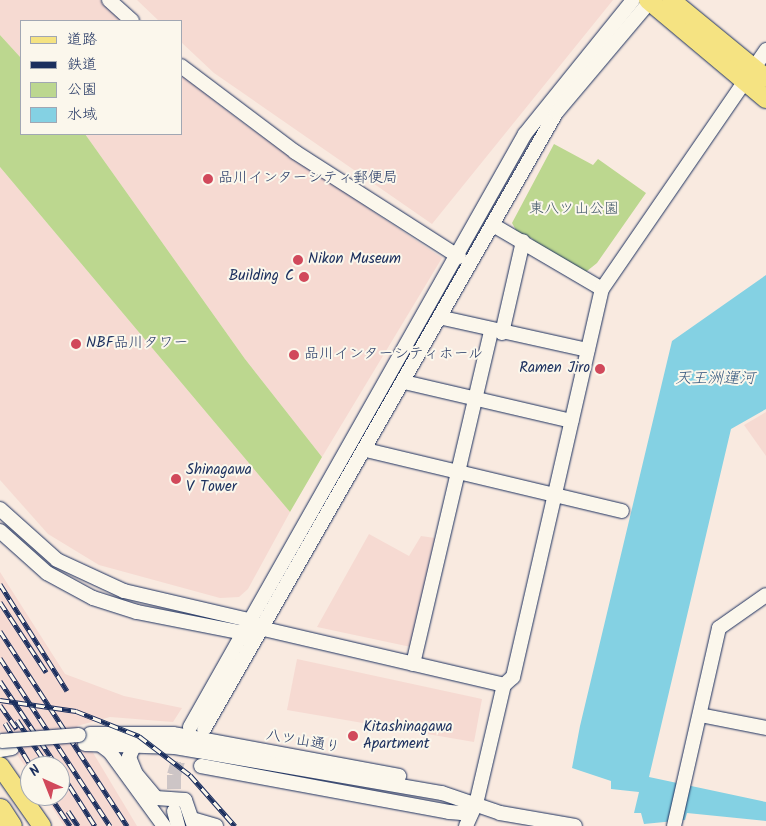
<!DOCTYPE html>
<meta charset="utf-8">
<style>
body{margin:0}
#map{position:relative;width:766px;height:826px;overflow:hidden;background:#f9eae0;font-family:Kalam,"Klee One",sans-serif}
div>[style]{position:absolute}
.built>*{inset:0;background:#f6dad2}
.green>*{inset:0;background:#bcd78f}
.water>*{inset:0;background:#84d1e3}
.minor-tunnel>*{height:14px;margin-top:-7px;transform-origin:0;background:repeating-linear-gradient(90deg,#cdc5c6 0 14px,transparent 0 21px)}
.roads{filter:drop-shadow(0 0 1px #1b2f5e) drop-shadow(0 0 1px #1b2f5e)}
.minor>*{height:14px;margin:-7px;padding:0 7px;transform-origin:7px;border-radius:7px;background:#fbf7ec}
.major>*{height:18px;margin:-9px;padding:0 9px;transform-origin:9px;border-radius:9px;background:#f5e382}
.highway>*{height:21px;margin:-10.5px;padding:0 10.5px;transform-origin:10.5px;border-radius:10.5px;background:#f5e382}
.rail>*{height:5px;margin-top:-2.5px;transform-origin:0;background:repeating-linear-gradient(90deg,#fbf7ec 0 9px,#1b2f5e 0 18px);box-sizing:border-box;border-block:1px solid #1b2f5e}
.bridges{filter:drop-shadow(0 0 1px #1b2f5e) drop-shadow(0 0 1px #1b2f5e)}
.minor-bridge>*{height:14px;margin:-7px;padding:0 7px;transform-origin:7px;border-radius:7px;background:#fbf7ec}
.dots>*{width:14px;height:14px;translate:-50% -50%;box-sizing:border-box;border:2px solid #fbf7ec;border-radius:50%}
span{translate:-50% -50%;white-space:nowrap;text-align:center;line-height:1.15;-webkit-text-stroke:4px #fbf7ec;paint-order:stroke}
.poi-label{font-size:15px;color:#1b2f5e}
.left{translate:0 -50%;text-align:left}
.right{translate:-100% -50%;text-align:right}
.park-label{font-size:15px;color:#43596a}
.street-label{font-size:15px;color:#1b2f5e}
.water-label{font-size:16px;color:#35587f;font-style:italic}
.legend{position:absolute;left:20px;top:20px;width:162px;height:115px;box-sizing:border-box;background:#fbf7ec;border:1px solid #a1a7b3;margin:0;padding:6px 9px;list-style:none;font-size:15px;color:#1b2f5e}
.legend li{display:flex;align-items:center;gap:10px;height:25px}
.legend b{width:25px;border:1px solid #a1a7b3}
.north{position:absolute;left:20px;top:756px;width:50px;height:50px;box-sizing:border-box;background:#fbf7ec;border:1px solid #a1a7b3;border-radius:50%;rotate:316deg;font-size:14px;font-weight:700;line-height:20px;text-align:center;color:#1b2f5e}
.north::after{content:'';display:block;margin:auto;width:18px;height:22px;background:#d1495b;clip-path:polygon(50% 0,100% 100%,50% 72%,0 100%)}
</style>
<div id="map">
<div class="built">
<i style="clip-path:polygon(0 0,100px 0,122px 21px,21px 21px,21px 58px,0 35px)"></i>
<i style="clip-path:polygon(137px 0,613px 0,432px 224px,214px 73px,181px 42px,181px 21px,159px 21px)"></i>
<i style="clip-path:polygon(181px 75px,247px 126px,442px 258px,322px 457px,245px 359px,85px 134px,181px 134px)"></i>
<i style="clip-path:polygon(0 167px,290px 512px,248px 589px,239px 597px,220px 598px,99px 565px,48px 534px,0 480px)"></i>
<i style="clip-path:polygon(766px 412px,766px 456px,744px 425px)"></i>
<i style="clip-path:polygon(369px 534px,409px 556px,421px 536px,435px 538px,411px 647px,317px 627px)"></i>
<i style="clip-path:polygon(0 572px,65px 674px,124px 696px,182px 708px,173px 722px,110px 717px,77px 726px,137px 826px,64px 826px,45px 796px,60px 796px,60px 766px,30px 766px,30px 773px,0 731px)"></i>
<i style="clip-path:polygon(297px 659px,482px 699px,474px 742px,287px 710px)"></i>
</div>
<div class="green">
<i style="clip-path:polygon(0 35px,21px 58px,21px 134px,85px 134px,245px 359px,322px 457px,290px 512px,0 167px)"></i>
<i style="clip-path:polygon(554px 144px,593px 165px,598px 159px,646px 193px,597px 263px,582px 275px,530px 243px,533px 239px,517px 232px,512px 223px)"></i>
</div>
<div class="water">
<i style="clip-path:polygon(766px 275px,766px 409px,731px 429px,649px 777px,766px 802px,766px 821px,687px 813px,685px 820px,644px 824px,641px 813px,634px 813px,639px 792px,611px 789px,611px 781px,572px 768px,580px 726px,672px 341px)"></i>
</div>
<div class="minor-tunnel">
<i style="left:174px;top:810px;width:35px;rotate:-90deg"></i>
<i style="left:174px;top:775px;width:37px;rotate:-74deg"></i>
</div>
<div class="roads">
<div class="minor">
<i style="left:109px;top:0;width:31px;rotate:42deg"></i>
<i style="left:181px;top:66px;width:143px;rotate:37deg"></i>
<i style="left:295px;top:152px;width:195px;rotate:32.6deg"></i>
<i style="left:493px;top:225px;width:126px;rotate:30.4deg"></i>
<i style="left:443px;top:318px;width:148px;rotate:12.5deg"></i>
<i style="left:502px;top:333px;width:94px;rotate:-77.1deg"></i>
<i style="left:404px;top:382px;width:172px;rotate:13.1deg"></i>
<i style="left:366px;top:450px;width:263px;rotate:13.4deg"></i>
<i style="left:0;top:509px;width:76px;rotate:41.8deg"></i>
<i style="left:57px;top:560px;width:74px;rotate:24.8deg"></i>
<i style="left:124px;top:591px;width:128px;rotate:13.1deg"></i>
<i style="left:249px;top:620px;width:17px;rotate:31deg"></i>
<i style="left:264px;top:629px;width:246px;rotate:13.1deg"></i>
<i style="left:0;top:531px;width:63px;rotate:41.8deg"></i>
<i style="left:47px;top:573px;width:52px;rotate:28.5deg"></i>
<i style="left:93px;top:598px;width:46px;rotate:17.7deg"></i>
<i style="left:137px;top:612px;width:114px;rotate:11.1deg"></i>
<i style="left:413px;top:664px;width:342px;rotate:-76.8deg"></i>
<i style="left:700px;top:715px;width:67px;rotate:11.1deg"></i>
<i style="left:190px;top:727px;width:681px;rotate:-60.54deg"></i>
<i style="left:525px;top:134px;width:172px;rotate:-51.1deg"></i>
<i style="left:204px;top:729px;width:709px;rotate:-60.26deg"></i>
<i style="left:556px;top:113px;width:148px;rotate:-49.9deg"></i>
<i style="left:90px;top:734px;width:83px"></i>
<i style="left:173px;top:734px;width:230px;rotate:10.5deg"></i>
<i style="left:136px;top:742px;width:17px;rotate:115deg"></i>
<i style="left:129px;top:757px;width:18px;rotate:68deg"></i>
<i style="left:136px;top:774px;width:31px;rotate:50deg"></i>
<i style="left:156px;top:798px;width:29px;rotate:4deg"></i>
<i style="left:185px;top:800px;width:28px;rotate:71deg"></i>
<i style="left:98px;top:743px;width:15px;rotate:37deg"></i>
<i style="left:110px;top:752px;width:92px;rotate:53.9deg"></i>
<i style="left:85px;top:744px;width:90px;rotate:1.9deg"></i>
<i style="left:175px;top:747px;width:271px;rotate:9.8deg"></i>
<i style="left:442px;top:793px;width:61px;rotate:19deg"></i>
<i style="left:500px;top:813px;width:76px;rotate:9.8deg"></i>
<i style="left:0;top:750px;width:12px;rotate:-9deg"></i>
<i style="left:201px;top:766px;width:252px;rotate:10.5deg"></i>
<i style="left:449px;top:812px;width:13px;rotate:4deg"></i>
<i style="left:462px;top:813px;width:16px;rotate:-35deg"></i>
<i style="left:174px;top:811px;width:16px;rotate:75deg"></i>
<i style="left:192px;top:819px;width:25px;rotate:16deg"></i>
<i style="left:466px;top:826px;width:24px;rotate:-66deg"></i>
<i style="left:476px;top:804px;width:122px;rotate:-76.8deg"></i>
<i style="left:504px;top:685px;width:12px;rotate:-42deg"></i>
<i style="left:513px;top:677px;width:398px;rotate:-77.1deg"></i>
<i style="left:602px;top:289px;width:290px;rotate:-55.5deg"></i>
<i style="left:674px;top:826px;width:203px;rotate:-77.2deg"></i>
<i style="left:719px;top:628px;width:57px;rotate:-35.1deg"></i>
</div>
<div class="major">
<i style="left:648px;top:0;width:154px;rotate:40deg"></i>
<i style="left:671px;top:0;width:123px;rotate:39.4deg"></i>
<i style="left:0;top:766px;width:73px;rotate:55deg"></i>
</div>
<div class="highway">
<i style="left:0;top:809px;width:20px;rotate:57deg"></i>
</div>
</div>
<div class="rail">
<i style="left:0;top:584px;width:126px;rotate:57.9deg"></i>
<i style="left:0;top:602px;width:84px;rotate:56.7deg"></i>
<i style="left:0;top:631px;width:233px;rotate:56.9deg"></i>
<i style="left:0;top:658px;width:201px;rotate:56.8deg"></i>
<i style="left:0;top:681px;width:102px;rotate:56.2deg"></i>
<i style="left:0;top:700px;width:77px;rotate:8.2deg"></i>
<i style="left:76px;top:711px;width:68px;rotate:21.6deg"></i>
<i style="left:139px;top:736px;width:64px;rotate:37.4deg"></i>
<i style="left:190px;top:775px;width:68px;rotate:48.6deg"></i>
<i style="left:0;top:705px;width:29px;rotate:55deg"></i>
<i style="left:17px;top:720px;width:55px;rotate:56deg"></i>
<i style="left:5px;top:723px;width:50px;rotate:58.8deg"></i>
<i style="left:60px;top:771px;width:65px;rotate:57.5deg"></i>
<i style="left:50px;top:796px;width:36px;rotate:56deg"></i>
<i style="left:68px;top:811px;width:18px;rotate:56deg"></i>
</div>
<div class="bridges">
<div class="minor-bridge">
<i style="left:2px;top:741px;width:77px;rotate:-4.5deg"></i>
</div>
</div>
<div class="dots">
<i style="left:208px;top:179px;background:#d1495b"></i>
<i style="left:298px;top:260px;background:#d1495b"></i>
<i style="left:304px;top:277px;background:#d1495b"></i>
<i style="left:76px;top:344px;background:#d1495b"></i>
<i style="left:294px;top:355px;background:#d1495b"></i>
<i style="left:600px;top:369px;background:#d1495b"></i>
<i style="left:176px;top:479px;background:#d1495b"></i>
<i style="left:353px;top:736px;background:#d1495b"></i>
</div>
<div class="poi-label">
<span class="left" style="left:218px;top:179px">品川インターシティ郵便局</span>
<span class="left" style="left:308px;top:260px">Nikon Museum</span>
<span class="right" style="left:294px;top:277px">Building C</span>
<span class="left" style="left:86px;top:344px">NBF品川タワー</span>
<span class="left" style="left:304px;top:355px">品川インターシティホール</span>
<span class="right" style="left:590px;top:369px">Ramen Jiro</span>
<span class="left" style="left:186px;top:479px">Shinagawa<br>V Tower</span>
<span class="left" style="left:363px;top:736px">Kitashinagawa<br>Apartment</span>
</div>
<div class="park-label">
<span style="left:574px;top:210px">東八ツ山公園</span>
</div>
<div class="street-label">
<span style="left:303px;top:742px;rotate:10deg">八ツ山通り</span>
</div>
<div class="water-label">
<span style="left:715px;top:379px">天王洲運河</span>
</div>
<ul class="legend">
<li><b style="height:6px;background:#f5e382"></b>道路</li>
<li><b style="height:6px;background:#1b2f5e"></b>鉄道</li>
<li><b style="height:14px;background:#bcd78f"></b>公園</li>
<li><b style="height:14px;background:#84d1e3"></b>水域</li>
</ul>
<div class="north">N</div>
</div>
